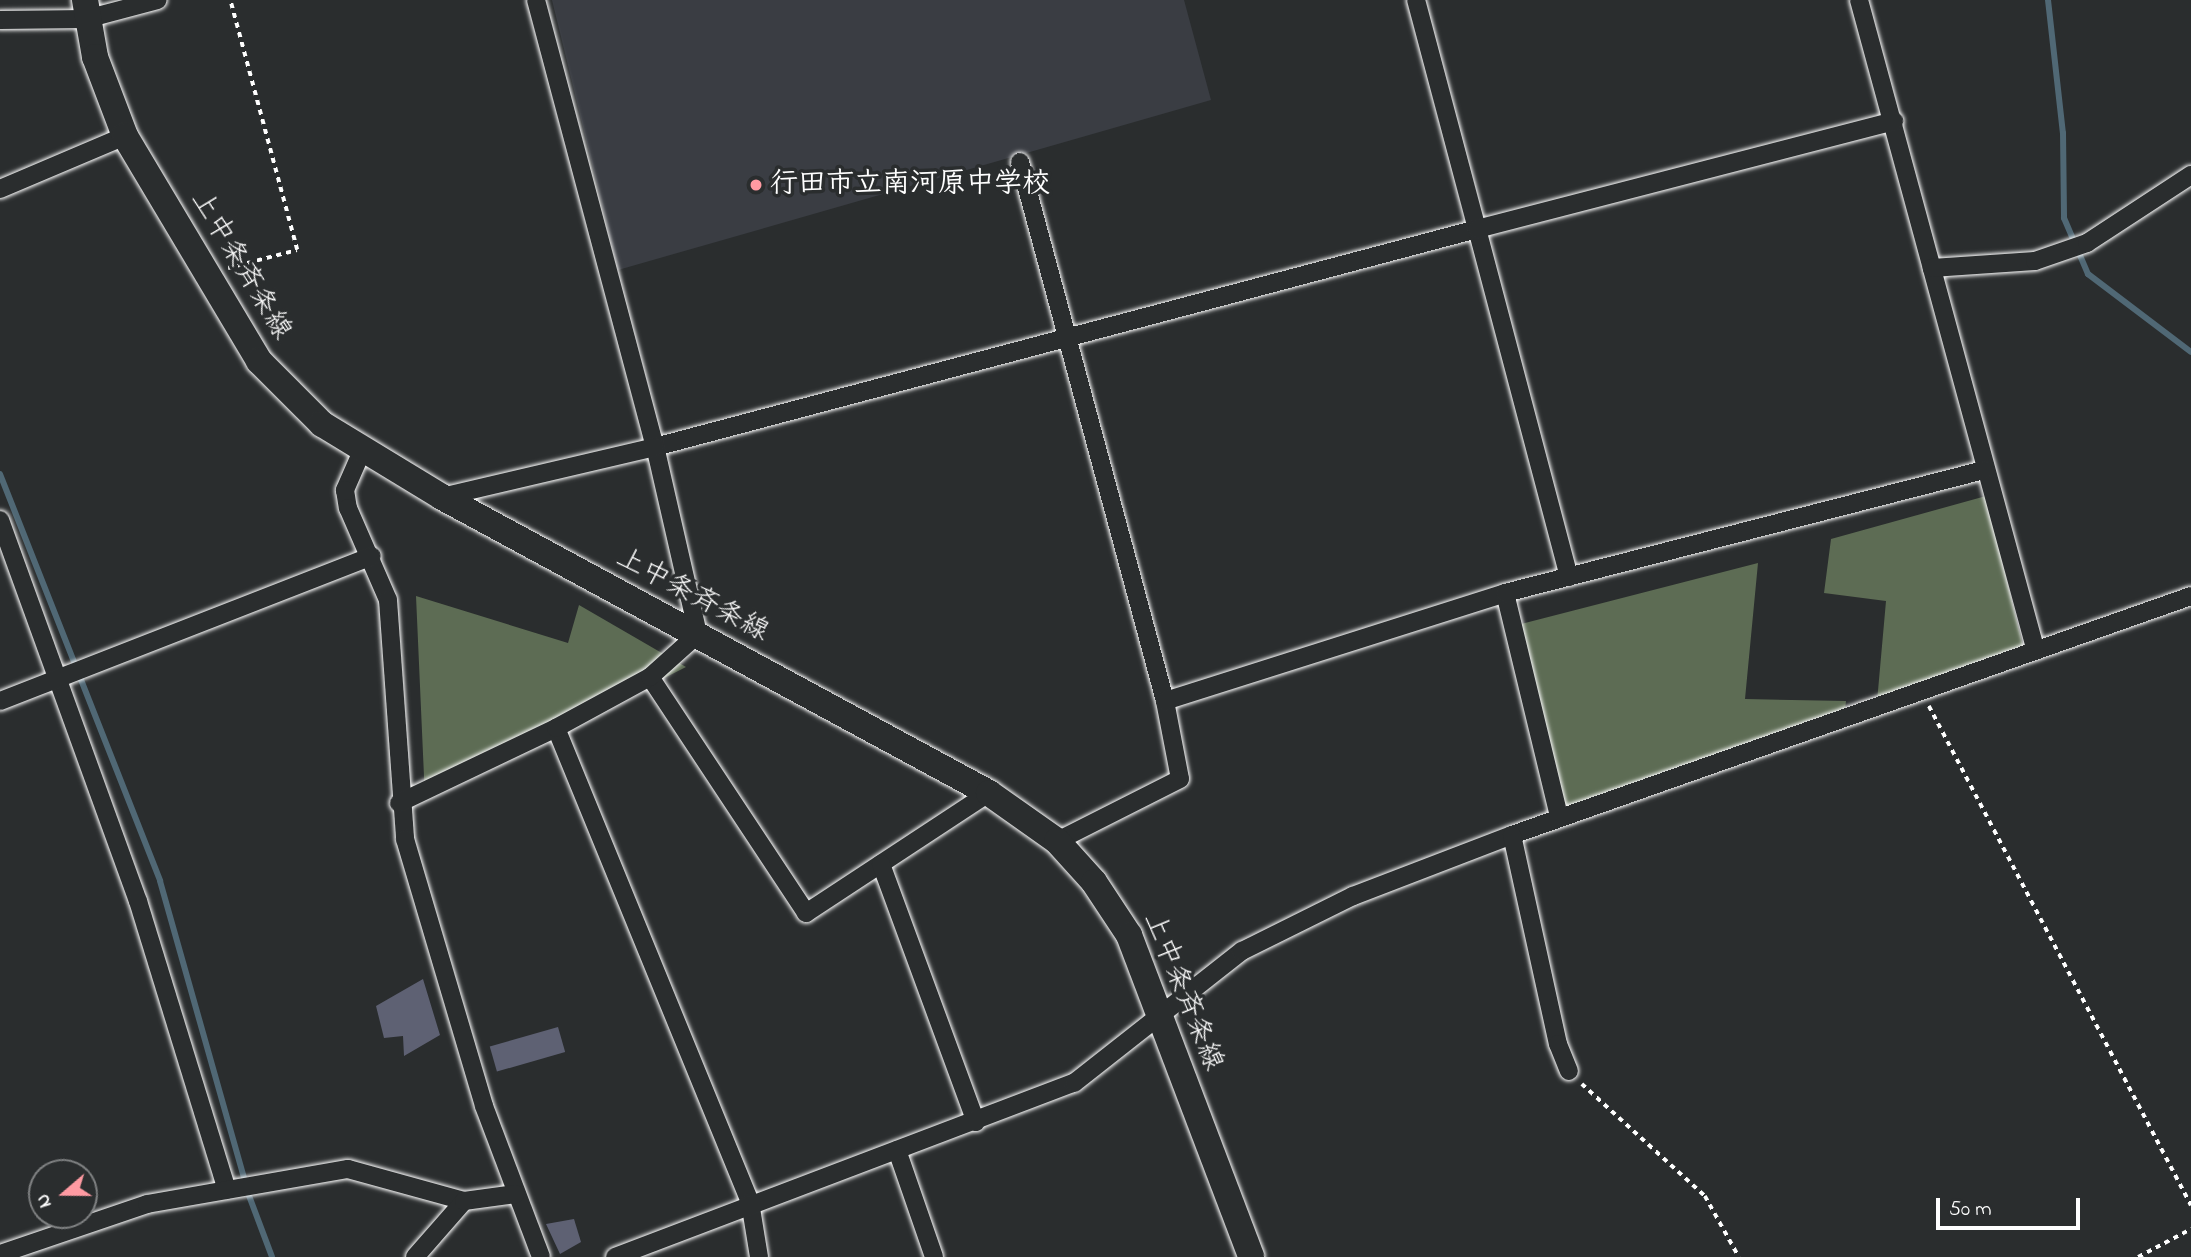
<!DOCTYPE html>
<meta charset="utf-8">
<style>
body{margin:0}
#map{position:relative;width:2191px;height:1257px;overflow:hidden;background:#2a2d2e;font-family:"Indie Flower","Klee One",sans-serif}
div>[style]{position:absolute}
.built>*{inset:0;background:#3a3d43}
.green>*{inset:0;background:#5d6c54}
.stream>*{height:6px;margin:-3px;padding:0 3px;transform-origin:3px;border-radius:3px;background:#506875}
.building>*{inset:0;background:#5e6173;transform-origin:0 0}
.path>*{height:3.5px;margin-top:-1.75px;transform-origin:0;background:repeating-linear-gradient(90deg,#fff 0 5px,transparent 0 10px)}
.roads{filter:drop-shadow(0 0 2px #fff) drop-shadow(0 0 2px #fff)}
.minor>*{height:18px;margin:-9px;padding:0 9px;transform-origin:9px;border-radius:9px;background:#2a2d2e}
.secondary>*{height:26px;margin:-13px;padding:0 13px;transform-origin:13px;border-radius:13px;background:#2a2d2e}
.dots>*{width:19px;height:19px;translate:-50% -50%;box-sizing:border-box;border:4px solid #2a2d2e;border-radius:50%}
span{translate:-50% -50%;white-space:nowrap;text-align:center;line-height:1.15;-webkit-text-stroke:7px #2a2d2e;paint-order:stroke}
.poi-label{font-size:28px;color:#fff;font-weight:700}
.left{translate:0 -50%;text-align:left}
.street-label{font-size:28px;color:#fff}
.north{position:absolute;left:28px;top:1159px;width:70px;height:70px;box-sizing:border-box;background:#2a2d2e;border:2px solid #7f8182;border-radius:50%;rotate:250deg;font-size:19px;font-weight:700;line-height:28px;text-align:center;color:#fff}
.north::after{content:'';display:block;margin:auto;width:24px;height:32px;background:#ff9aa2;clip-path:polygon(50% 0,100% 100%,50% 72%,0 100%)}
.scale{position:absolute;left:1936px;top:1198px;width:144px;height:32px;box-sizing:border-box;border:4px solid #fff;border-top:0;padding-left:9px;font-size:21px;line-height:24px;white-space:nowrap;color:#fff;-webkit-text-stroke:5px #2a2d2e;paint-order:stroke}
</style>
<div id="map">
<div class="built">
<i style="clip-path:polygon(552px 0,1184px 0,1211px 100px,618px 270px)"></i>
</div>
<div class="green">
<i style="clip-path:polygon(1986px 496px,2026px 658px,1876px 713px,1886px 601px,1824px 593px,1831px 539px)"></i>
<i style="clip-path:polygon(1758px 563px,1745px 699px,1846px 701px,1843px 727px,1569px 821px,1517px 625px)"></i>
<i style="clip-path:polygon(416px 596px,568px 643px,579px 605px,686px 667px,425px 799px)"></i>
</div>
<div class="stream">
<i style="left:2048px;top:0;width:134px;rotate:83.6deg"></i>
<i style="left:2063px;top:133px;width:85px;rotate:89.3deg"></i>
<i style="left:2064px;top:218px;width:61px;rotate:66.8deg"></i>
<i style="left:2088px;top:274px;width:129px;rotate:37.1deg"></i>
<i style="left:0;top:474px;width:437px;rotate:68.5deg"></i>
<i style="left:160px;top:881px;width:324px;rotate:74.2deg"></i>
<i style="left:248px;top:1193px;width:68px;rotate:69.4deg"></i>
</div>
<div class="building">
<i style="clip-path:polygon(423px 979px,440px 1035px,404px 1056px,403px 1036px,384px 1038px,376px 1006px)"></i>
<i style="left:558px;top:1027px;width:26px;height:71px;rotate:74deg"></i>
<i style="clip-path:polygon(574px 1219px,581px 1242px,560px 1254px,546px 1224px)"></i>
</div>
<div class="path">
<i style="left:228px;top:268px;width:71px;rotate:-14.6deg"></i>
<i style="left:297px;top:250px;width:259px;rotate:-105deg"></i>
<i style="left:1929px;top:706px;width:564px;rotate:62.3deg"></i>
<i style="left:1582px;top:1084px;width:166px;rotate:42.3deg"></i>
<i style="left:1705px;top:1196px;width:70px;rotate:60.9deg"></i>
<i style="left:2138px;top:1257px;width:60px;rotate:-27.8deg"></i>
</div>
<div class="roads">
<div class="minor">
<i style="left:536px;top:0;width:463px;rotate:75.1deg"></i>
<i style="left:655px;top:447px;width:850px;rotate:-14.85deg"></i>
<i style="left:1477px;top:229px;width:237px;rotate:-104.9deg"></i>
<i style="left:1859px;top:0;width:278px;rotate:74.8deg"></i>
<i style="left:0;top:20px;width:86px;rotate:-0.7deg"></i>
<i style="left:86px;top:19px;width:74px;rotate:-14.8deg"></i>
<i style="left:1020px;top:162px;width:558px;rotate:74.94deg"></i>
<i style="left:1165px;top:701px;width:79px;rotate:79.1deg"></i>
<i style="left:1180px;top:779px;width:138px;rotate:153.2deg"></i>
<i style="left:0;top:189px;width:136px;rotate:-23deg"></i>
<i style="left:362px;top:451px;width:43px;rotate:113.6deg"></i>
<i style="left:345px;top:490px;width:18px;rotate:81deg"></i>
<i style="left:348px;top:508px;width:100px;rotate:66.5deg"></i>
<i style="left:388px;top:600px;width:240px;rotate:85.9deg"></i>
<i style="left:405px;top:839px;width:278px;rotate:73.5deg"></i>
<i style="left:484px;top:1106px;width:161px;rotate:69.3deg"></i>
<i style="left:0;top:520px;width:405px;rotate:70.1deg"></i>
<i style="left:138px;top:901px;width:302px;rotate:72.9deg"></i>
<i style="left:1569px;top:577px;width:360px;rotate:-104.8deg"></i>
<i style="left:1477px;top:229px;width:431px;rotate:-14.5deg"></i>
<i style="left:1505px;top:593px;width:229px;rotate:76.4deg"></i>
<i style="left:2035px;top:648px;width:394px;rotate:-105.2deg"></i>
<i style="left:1932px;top:268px;width:103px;rotate:-3.9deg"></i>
<i style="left:2035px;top:261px;width:55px;rotate:-19.1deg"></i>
<i style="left:2087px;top:243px;width:124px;rotate:-33.2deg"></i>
<i style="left:650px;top:677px;width:283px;rotate:56.5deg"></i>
<i style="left:806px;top:913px;width:219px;rotate:-33.3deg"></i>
<i style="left:0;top:701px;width:399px;rotate:-21.3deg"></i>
<i style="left:1165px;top:701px;width:357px;rotate:-17.6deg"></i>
<i style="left:1505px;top:593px;width:495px;rotate:-14.4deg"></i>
<i style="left:556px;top:728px;width:512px;rotate:67.74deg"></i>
<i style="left:750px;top:1202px;width:56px;rotate:80.7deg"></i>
<i style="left:399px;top:803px;width:174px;rotate:-25.5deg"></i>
<i style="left:556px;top:728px;width:107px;rotate:-28.5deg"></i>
<i style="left:650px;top:677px;width:64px;rotate:-41.9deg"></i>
<i style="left:698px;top:634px;width:192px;rotate:-102.9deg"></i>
<i style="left:655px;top:447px;width:219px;rotate:166.8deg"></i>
<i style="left:1512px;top:835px;width:720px;rotate:-19.39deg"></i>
<i style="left:881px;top:864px;width:275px;rotate:69.8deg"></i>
<i style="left:897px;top:1150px;width:113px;rotate:70.9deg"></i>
<i style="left:0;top:1254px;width:155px;rotate:-18.8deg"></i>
<i style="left:147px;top:1204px;width:204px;rotate:-9.9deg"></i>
<i style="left:348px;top:1169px;width:120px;rotate:15.4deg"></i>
<i style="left:415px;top:1257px;width:74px;rotate:-48.8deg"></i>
<i style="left:464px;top:1201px;width:52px;rotate:-7.7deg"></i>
<i style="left:615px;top:1257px;width:491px;rotate:-20.8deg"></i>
<i style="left:1074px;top:1083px;width:214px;rotate:-38.2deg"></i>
<i style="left:1242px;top:951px;width:124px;rotate:-26.4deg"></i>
<i style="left:1353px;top:896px;width:170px;rotate:-21deg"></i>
<i style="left:1512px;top:835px;width:214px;rotate:77.6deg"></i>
<i style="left:1558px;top:1044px;width:29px;rotate:68deg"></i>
</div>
<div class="secondary">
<i style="left:85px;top:0;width:58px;rotate:80deg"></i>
<i style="left:95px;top:57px;width:85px;rotate:69.2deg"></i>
<i style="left:125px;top:136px;width:262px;rotate:59.2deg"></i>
<i style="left:259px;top:361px;width:89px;rotate:45deg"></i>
<i style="left:322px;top:424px;width:140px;rotate:31.3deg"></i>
<i style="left:442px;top:497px;width:622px;rotate:28.42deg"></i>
<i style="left:989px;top:793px;width:83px;rotate:35.2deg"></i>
<i style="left:1057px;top:841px;width:55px;rotate:47.9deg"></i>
<i style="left:1094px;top:882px;width:64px;rotate:56.6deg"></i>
<i style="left:1129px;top:935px;width:344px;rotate:69.2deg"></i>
</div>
</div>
<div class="dots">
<i style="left:756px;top:185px;background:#ff9aa2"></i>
</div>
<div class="poi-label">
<span class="left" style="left:770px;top:185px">行田市立南河原中学校</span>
</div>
<div class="street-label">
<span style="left:240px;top:266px;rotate:59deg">上中条斉条線</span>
<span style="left:692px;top:596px;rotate:28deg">上中条斉条線</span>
<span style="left:1182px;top:992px;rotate:68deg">上中条斉条線</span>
</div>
<div class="north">N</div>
<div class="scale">50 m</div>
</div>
